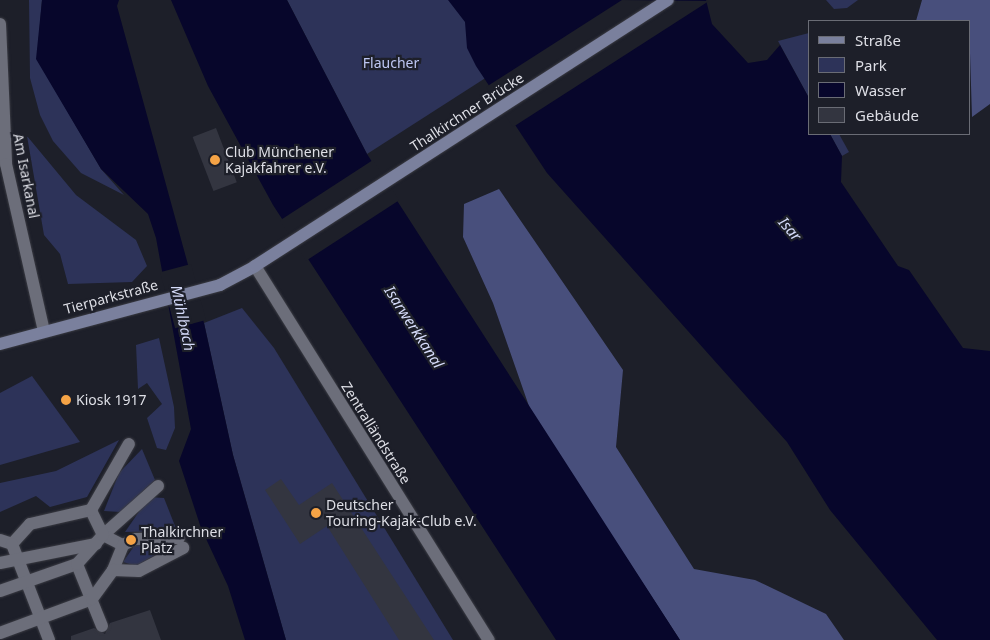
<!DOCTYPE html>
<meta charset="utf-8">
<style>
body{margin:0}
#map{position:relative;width:990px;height:640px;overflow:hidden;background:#1d1f29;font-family:"Noto Sans",sans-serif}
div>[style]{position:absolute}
.green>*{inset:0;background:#2d3359}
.forest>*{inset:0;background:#484f7c}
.water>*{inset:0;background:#07062b}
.pier>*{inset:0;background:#1d1f29;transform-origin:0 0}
.building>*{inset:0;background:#333540;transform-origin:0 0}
.roads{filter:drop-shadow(0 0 1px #3b3c44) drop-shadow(0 0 1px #3b3c44)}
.street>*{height:12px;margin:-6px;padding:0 6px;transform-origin:6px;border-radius:6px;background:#6c6e7a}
.secondary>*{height:12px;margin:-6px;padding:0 6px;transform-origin:6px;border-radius:6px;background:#7a809d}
.dots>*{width:14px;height:14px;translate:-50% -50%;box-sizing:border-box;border:2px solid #1d1f29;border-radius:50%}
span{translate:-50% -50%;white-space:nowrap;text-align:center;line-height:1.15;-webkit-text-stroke:4.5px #1d1f29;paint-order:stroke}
.park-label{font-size:14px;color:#bec7f3}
.street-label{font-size:14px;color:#dedfe6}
.poi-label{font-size:14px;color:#dedfe6}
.left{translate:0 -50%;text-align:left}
.water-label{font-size:15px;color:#d6dcfa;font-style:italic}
.legend{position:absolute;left:808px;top:20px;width:162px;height:115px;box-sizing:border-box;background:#1d1f29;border:1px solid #6a6c75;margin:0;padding:6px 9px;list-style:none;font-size:15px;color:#dedfe6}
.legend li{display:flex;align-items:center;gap:10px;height:25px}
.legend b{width:25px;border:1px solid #6a6c75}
</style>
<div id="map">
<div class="green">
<i style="clip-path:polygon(29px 0,42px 0,37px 59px,101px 169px,124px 195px,81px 173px,53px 141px,40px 115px,30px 78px)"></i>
<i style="clip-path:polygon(287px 0,607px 0,367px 154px)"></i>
<i style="clip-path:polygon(826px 0,858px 0,847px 8px,834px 9px)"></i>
<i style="clip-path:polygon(809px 33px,809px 98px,778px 41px)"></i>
<i style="clip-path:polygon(830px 134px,839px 134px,849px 152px,842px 156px)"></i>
<i style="clip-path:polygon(27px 136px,76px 195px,136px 240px,147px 266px,132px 282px,68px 284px,60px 254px,44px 235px)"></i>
<i style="clip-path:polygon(242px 308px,274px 348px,453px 640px,286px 640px,233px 455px,204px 323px)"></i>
<i style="clip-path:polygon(159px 338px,174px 407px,175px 428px,166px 450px,157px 448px,147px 418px,162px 404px,147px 383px,138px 389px,136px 345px)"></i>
<i style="clip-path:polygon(32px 376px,80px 442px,0 465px,0 393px)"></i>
<i style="clip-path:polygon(119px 440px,87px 497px,50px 507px,36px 496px,0 512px,0 483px,56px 471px)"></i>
<i style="clip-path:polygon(142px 449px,155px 480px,120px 512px,104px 511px,119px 473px)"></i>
<i style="clip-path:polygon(149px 497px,164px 498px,177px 531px,125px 532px)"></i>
<i style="clip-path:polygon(137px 542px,165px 542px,169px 547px,136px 566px,123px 562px)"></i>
</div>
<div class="forest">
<i style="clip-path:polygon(922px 0,990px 0,990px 104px,972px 117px,969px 21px,916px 21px)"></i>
<i style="clip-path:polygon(499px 189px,623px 370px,616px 447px,694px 569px,755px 580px,826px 614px,844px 640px,680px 640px,531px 412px,493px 303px,463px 237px,464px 204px)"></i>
</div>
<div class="water">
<i style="clip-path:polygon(42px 0,119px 0,117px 6px,204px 323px,233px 455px,286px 640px,245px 640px,228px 586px,201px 528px,179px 461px,191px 429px,156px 238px,148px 214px,101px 169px,36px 59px)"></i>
<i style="clip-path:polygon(171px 0,287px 0,367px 154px,680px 640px,556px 640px,273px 205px,208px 86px)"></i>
<i style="clip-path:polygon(448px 0,706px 0,712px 24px,748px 63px,767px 60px,780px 45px,809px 98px,809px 134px,830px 134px,842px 156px,841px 182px,898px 266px,909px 270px,963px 348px,990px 351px,990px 640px,937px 640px,830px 510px,787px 442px,547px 173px,476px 66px,467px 48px,465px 22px)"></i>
</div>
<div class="pier">
<i style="clip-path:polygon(622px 0,709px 1px,513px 127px,486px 87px)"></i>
<i style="left:373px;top:160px;width:48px;height:111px;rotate:57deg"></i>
<i style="left:191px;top:264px;width:58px;height:32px;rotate:75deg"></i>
</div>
<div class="building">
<i style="left:216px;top:128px;width:58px;height:25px;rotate:69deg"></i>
<i style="clip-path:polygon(281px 479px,299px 505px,332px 483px,434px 640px,399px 640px,327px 526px,300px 544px,265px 490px)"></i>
<i style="clip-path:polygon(150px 610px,161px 640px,71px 640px,71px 636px,94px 628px,105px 634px,110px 623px)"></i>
</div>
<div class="roads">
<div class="street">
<i style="left:0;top:24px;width:140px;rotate:87.5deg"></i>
<i style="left:6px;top:164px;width:171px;rotate:77.2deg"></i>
<i style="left:255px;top:266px;width:441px;rotate:58deg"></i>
<i style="left:158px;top:486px;width:74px;rotate:138.3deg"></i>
<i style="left:103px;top:535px;width:22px;rotate:27deg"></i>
<i style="left:123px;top:545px;width:13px;rotate:-27deg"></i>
<i style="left:135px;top:539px;width:44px;rotate:-1.3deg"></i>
<i style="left:0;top:540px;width:13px;rotate:18deg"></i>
<i style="left:12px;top:544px;width:27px;rotate:-48deg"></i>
<i style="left:30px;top:524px;width:63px;rotate:-12.9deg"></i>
<i style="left:12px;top:544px;width:103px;rotate:68.9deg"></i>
<i style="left:0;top:563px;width:98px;rotate:-11.2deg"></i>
<i style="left:113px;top:570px;width:27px;rotate:-68deg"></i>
<i style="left:0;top:591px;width:82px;rotate:-19.3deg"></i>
<i style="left:102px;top:626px;width:67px;rotate:-112deg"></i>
<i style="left:77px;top:564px;width:39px;rotate:-48deg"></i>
<i style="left:103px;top:535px;width:28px;rotate:-116deg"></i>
<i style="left:91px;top:510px;width:76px;rotate:-60.1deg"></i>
<i style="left:0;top:633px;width:98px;rotate:-20.3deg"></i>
<i style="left:92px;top:599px;width:36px;rotate:-54deg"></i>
<i style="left:113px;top:570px;width:26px;rotate:2deg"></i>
<i style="left:139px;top:571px;width:50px;rotate:-27.6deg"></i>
</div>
<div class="secondary">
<i style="left:0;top:344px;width:228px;rotate:-15deg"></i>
<i style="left:220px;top:285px;width:40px;rotate:-28deg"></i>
<i style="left:255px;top:266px;width:491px;rotate:-32.8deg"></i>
</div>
</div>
<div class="dots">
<i style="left:215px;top:160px;background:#f5a346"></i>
<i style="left:66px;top:400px;background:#f5a346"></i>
<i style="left:316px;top:513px;background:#f5a346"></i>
<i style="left:131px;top:540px;background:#f5a346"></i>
</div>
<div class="park-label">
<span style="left:391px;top:63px">Flaucher</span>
</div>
<div class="street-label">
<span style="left:467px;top:112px;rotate:-33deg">Thalkirchner Brücke</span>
<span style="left:26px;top:176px;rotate:79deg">Am Isarkanal</span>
<span style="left:111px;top:297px;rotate:-15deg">Tierparkstraße</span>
<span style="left:376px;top:433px;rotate:58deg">Zentralländstraße</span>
</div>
<div class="poi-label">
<span class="left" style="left:225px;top:160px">Club Münchener<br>Kajakfahrer e.V.</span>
<span class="left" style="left:76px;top:400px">Kiosk 1917</span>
<span class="left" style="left:326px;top:513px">Deutscher<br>Touring-Kajak-Club e.V.</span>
<span class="left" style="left:141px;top:540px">Thalkirchner<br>Platz</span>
</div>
<div class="water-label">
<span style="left:790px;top:229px;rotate:49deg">Isar</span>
<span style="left:183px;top:318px;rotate:78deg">Mühlbach</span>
<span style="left:414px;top:327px;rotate:57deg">Isarwerkkanal</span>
</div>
<ul class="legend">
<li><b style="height:6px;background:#7a809d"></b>Straße</li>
<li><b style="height:14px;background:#2d3359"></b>Park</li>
<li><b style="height:14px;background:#07062b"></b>Wasser</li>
<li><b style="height:14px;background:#333540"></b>Gebäude</li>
</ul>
</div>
